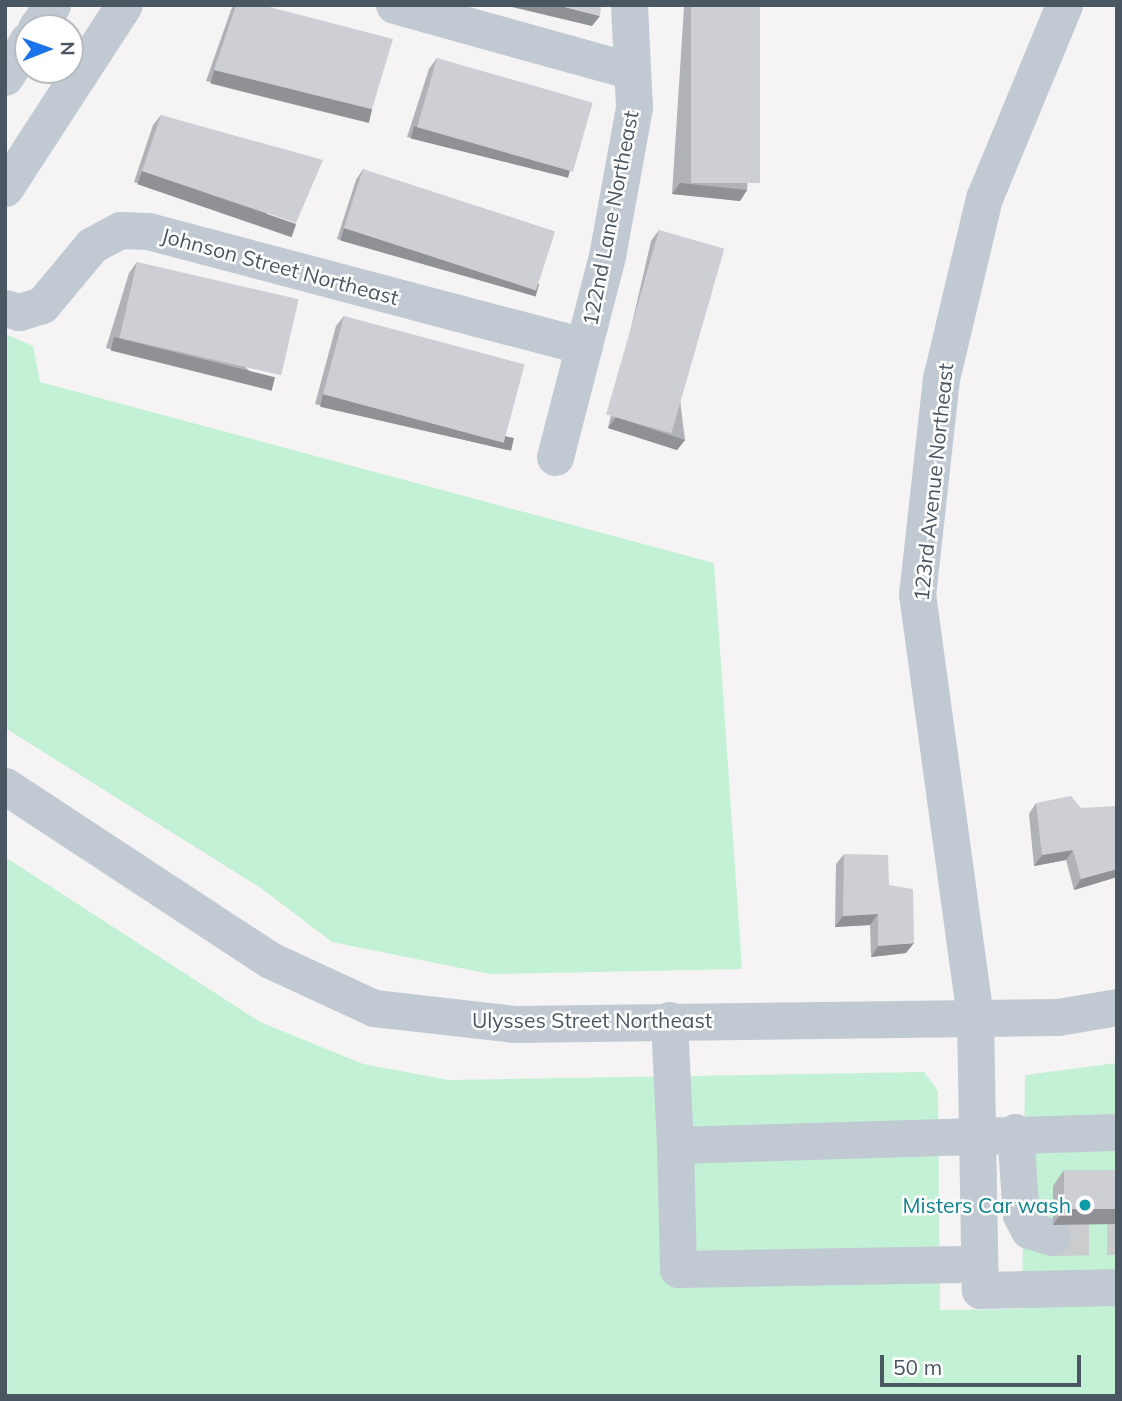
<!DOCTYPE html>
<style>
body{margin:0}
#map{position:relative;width:1122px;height:1401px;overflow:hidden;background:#f5f3f3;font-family:Mulish,sans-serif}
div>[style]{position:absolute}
.green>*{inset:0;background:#c3f1d5}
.minor-tunnel>*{height:37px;margin-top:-18.5px;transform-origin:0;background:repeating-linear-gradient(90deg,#caccce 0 37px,transparent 0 55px)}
.minor>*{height:37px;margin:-18.5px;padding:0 18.5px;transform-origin:18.5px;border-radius:18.5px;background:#c1cad2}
.wall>*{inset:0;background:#b0b2b7}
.shaded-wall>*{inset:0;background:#909195;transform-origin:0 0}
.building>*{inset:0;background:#cdcfd5;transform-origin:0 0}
.dots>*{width:19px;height:19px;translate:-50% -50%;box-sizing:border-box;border:4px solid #fff;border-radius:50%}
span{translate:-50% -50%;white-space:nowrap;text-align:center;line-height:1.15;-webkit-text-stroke:5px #fff;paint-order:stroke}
.street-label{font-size:21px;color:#4a5661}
.culture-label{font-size:21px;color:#0d838f}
.right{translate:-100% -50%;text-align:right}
.frame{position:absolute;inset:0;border:7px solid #4a5661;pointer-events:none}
.north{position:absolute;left:14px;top:14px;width:70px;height:70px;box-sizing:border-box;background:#fff;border:2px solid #b7bbc0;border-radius:50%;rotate:89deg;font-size:19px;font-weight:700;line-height:28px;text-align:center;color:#4a5661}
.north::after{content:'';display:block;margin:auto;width:24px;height:32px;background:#1a73e8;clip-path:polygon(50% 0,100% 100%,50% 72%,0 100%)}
.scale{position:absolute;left:880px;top:1355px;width:201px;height:32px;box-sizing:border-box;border:4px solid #4a5661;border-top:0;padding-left:9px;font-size:21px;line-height:24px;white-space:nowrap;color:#4a5661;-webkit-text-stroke:5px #fff;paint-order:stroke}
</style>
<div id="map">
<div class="green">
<i style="clip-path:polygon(5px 334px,33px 346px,40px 382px,714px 563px,742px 969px,490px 974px,332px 942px,261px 888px,5px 728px)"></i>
<i style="clip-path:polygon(5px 857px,260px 1022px,363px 1064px,449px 1080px,924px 1072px,938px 1091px,940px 1310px,1022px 1309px,1025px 1075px,1117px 1063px,1117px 1396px,5px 1396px)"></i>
</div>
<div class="minor-tunnel">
<i style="left:1052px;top:1237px;width:65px;rotate:-0.9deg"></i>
</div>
<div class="minor">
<i style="left:394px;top:5px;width:247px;rotate:15.5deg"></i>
<i style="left:1064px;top:5px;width:209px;rotate:112.5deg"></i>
<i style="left:984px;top:198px;width:185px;rotate:103.4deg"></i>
<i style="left:941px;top:378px;width:217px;rotate:96.3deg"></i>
<i style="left:917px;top:594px;width:426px;rotate:82.2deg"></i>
<i style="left:975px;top:1016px;width:274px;rotate:89deg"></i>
<i style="left:980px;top:1290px;width:137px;rotate:-1.3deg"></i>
<i style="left:36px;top:28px;width:28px;rotate:-55deg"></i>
<i style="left:5px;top:77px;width:44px;rotate:-58.1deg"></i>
<i style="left:5px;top:188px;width:218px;rotate:-57deg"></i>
<i style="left:5px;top:308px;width:15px;rotate:16deg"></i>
<i style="left:19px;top:312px;width:24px;rotate:-17deg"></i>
<i style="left:42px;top:305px;width:78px;rotate:-50.2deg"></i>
<i style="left:92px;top:245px;width:32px;rotate:-28deg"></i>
<i style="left:120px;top:230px;width:28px;rotate:2deg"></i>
<i style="left:148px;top:231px;width:451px;rotate:14.8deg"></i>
<i style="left:555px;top:457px;width:208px;rotate:-75.5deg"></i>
<i style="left:607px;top:256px;width:151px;rotate:-79.7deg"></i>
<i style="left:634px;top:107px;width:102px;rotate:-92.8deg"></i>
<i style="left:5px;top:786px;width:317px;rotate:33.3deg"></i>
<i style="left:270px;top:960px;width:115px;rotate:24.8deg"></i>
<i style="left:374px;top:1008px;width:141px;rotate:6.5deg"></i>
<i style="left:514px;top:1024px;width:544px;rotate:-0.74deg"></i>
<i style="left:1058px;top:1017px;width:60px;rotate:-9.6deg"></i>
<i style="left:669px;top:1020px;width:125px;rotate:87.3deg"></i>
<i style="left:675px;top:1145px;width:442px;rotate:-1.7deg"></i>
<i style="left:1015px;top:1132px;width:83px;rotate:85.9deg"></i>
<i style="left:1021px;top:1215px;width:17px;rotate:62deg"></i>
<i style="left:1029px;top:1230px;width:24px;rotate:17deg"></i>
<i style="left:675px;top:1145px;width:124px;rotate:88.6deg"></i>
<i style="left:678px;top:1269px;width:301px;rotate:-1deg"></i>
</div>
<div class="wall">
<i style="clip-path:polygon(234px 5px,262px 5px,372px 109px,364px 120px,206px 81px,231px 10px)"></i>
<i style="clip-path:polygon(685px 5px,760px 5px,747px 190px,740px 201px,672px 194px,684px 7px)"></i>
<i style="clip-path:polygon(437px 58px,563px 175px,407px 137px,429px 69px)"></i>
<i style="clip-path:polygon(161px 115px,288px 233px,134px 182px,153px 125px)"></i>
<i style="clip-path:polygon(363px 169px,532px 295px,337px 239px,356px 180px)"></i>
<i style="clip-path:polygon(659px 230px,685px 440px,677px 450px,608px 428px,651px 241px)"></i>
<i style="clip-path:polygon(137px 262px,268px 389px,106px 348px,129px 273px)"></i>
<i style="clip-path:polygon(344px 316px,507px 450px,315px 404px,336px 326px)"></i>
<i style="clip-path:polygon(1036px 803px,1117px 877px,1074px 890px,1066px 860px,1034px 866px,1029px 814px)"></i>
<i style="clip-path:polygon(844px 854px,889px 885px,906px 953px,871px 957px,870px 925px,835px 927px,836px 864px)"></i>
<i style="clip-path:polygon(1064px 1170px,1117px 1170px,1053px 1225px,1053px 1186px)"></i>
</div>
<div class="shaded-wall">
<i style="clip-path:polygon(513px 5px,557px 5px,600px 16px,592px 26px,512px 7px)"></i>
<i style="left:214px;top:70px;width:163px;height:14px;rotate:14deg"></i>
<i style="left:414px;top:126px;width:162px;height:13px;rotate:14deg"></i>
<i style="left:142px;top:171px;width:163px;height:14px;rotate:19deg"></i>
<i style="clip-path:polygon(680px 183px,747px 190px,740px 201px,672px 194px)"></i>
<i style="left:344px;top:228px;width:203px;height:13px;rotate:16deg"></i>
<i style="left:114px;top:337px;width:166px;height:14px;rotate:14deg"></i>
<i style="left:323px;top:394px;width:196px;height:13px;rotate:13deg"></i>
<i style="clip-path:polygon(616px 417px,685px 440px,677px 450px,608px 428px)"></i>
<i style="clip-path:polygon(1073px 850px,1066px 860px,1034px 866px,1042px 855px)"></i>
<i style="clip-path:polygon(1117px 869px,1117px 877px,1074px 890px,1081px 879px)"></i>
<i style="clip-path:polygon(878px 914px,870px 925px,835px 927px,843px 916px)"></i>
<i style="clip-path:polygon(914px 943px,906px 953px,871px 957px,878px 946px)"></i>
<i style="clip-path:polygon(1117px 1208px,1117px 1224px,1053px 1225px,1064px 1209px)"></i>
</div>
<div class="building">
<i style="clip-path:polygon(236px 5px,262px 5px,393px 39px,372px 109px,214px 70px)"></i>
<i style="clip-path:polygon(557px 5px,601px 5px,600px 16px)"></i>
<i style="left:691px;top:5px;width:69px;height:178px"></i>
<i style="left:437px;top:58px;width:162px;height:72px;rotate:16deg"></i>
<i style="clip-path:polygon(161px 115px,323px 160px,296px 223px,142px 171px)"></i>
<i style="left:363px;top:169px;width:202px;height:62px;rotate:18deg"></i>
<i style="left:659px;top:230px;width:68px;height:192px;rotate:16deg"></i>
<i style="left:137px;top:262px;width:166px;height:78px;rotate:13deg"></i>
<i style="left:344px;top:316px;width:187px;height:81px;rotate:15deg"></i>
<i style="clip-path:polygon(1071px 796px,1081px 808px,1117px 806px,1117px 869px,1081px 879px,1073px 850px,1042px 855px,1036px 803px)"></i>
<i style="clip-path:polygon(844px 854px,888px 855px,889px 885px,913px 889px,914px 943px,878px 946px,878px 914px,843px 916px)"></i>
<i style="left:1064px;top:1170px;width:53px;height:39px"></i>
</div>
<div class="dots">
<i style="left:1085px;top:1205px;background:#0f9aa8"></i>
</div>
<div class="street-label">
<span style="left:610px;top:218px;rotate:-79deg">122nd Lane Northeast</span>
<span style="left:280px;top:266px;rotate:15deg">Johnson Street Northeast</span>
<span style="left:933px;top:482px;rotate:-84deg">123rd Avenue Northeast</span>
<span style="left:592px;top:1020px">Ulysses Street Northeast</span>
</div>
<div class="culture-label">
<span class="right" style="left:1071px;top:1205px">Misters Car wash</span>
</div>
<div class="frame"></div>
<div class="north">N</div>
<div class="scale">50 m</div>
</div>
